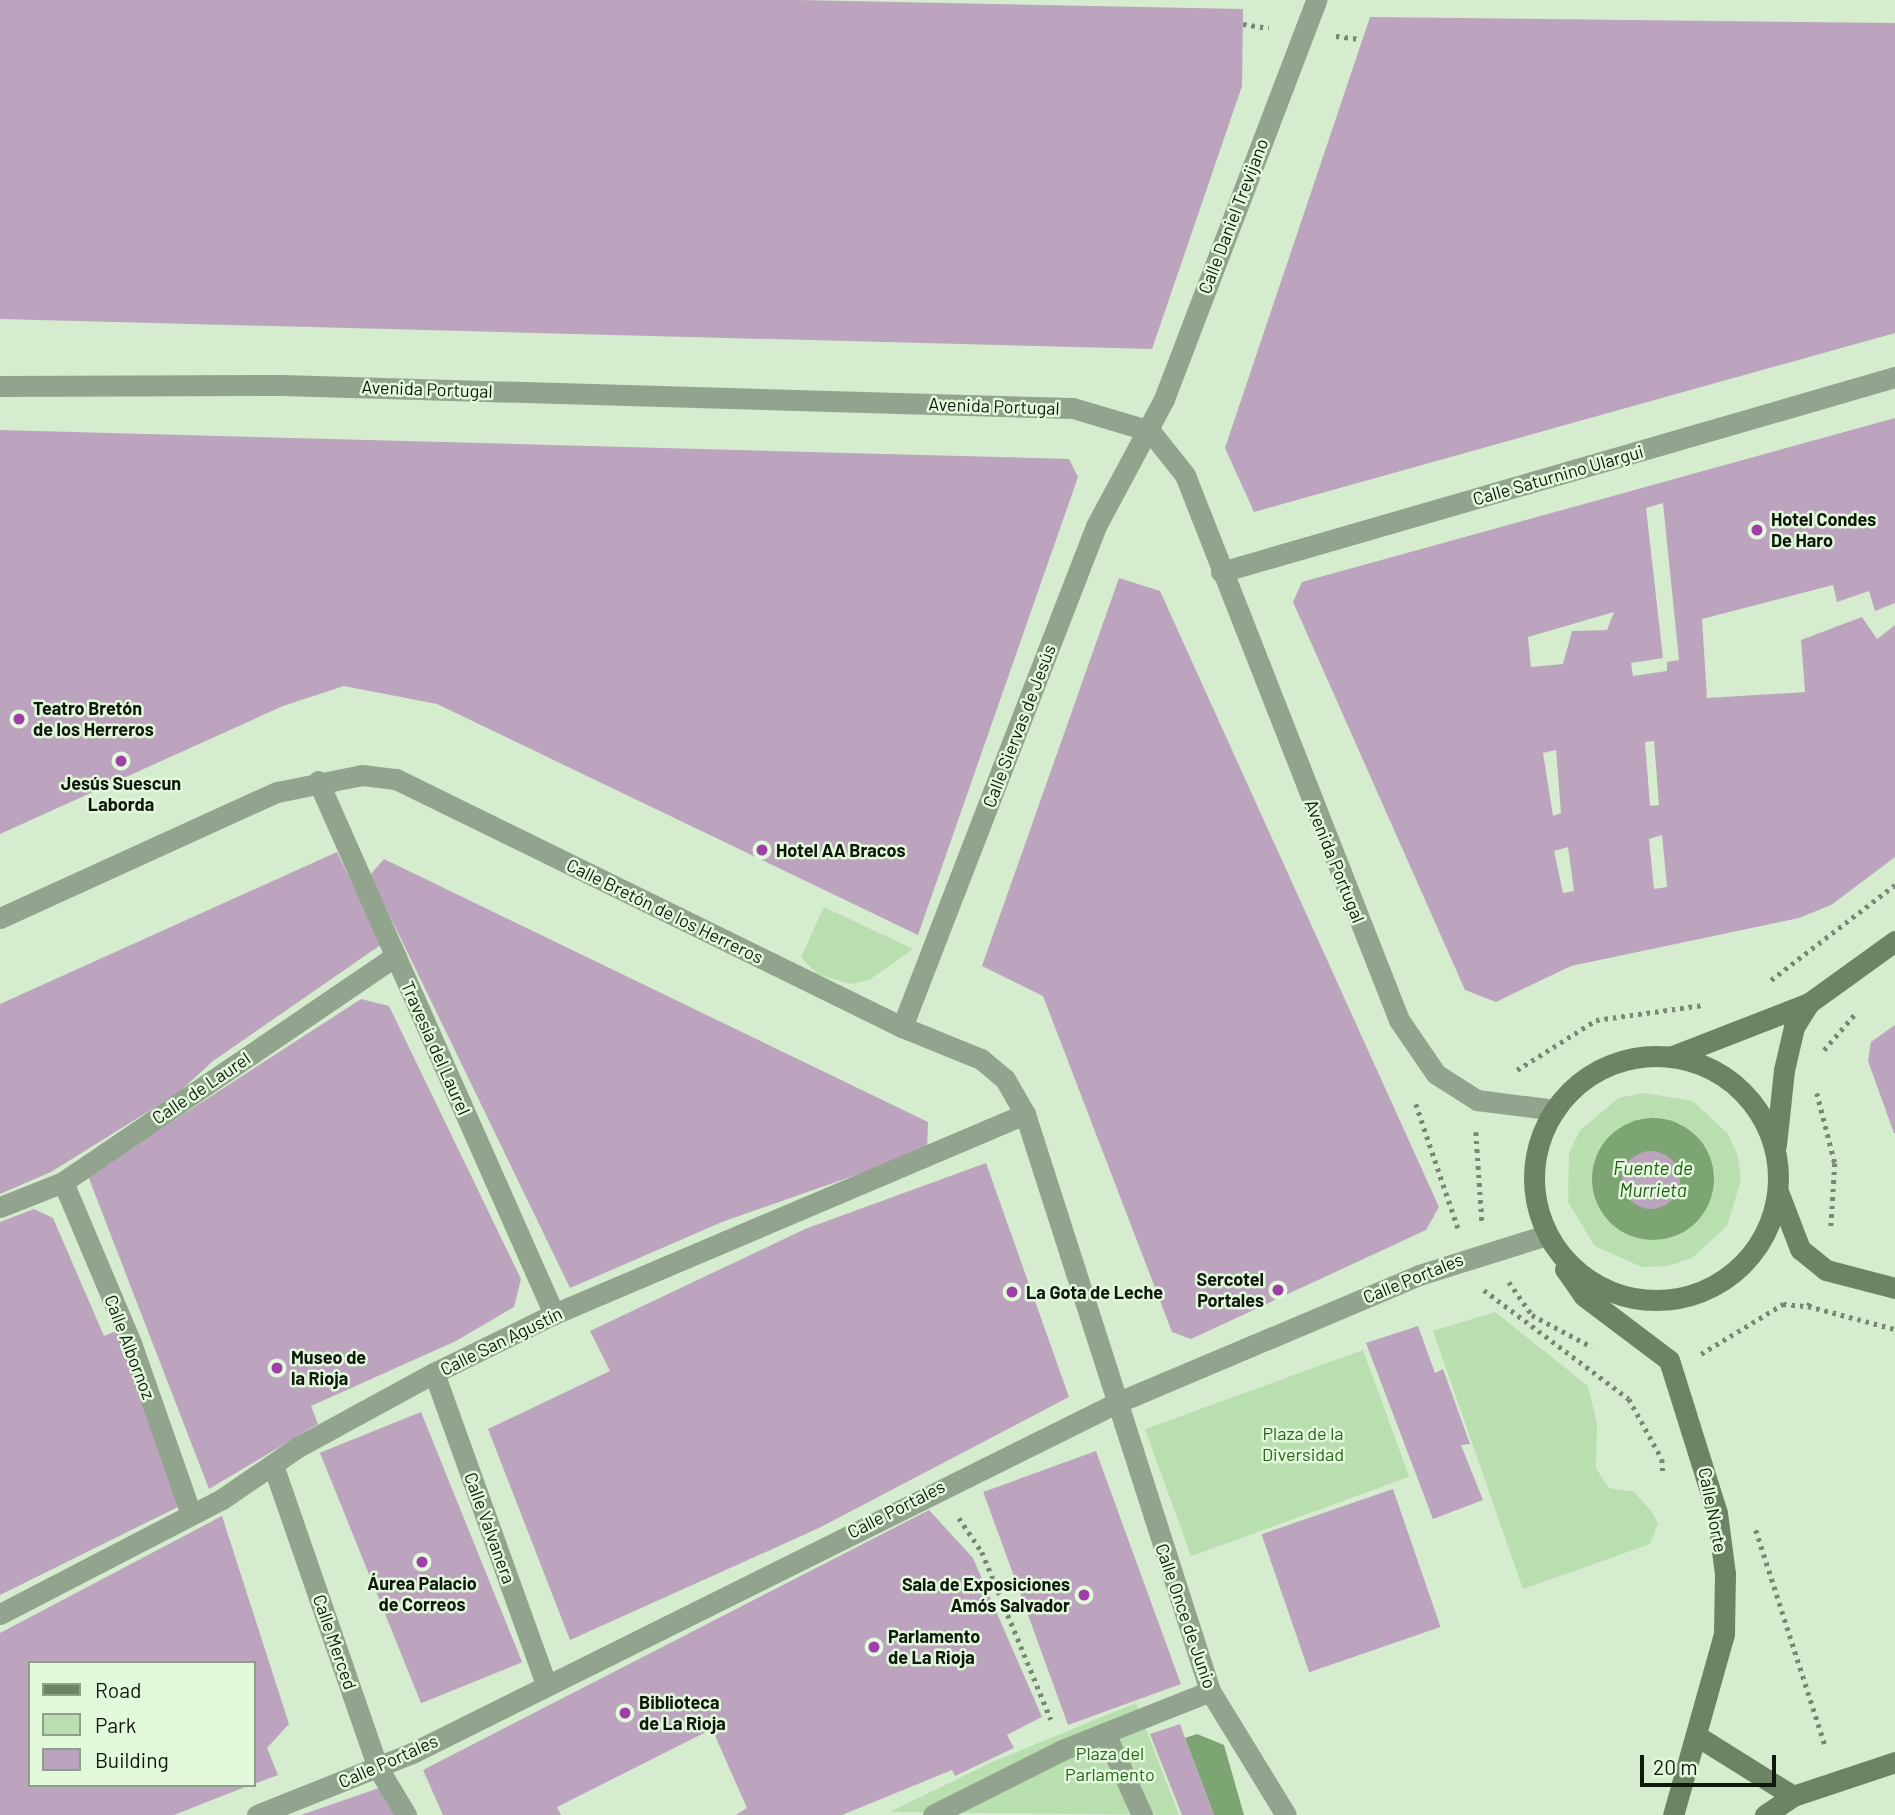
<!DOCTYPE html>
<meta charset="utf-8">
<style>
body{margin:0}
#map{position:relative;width:1895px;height:1815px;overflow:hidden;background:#d5eccf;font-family:Barlow,sans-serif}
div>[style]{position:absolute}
.green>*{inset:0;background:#b9deb0;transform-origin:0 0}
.water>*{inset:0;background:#7da573}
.round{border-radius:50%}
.building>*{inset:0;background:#bda4be;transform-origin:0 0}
.path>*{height:4.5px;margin-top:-2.25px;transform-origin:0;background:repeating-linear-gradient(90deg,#788874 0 3.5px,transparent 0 8.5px)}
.street>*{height:21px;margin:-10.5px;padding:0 10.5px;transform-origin:10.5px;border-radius:10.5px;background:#92a48e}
.secondary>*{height:21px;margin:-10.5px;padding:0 10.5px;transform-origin:10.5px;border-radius:10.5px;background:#6b8564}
.secondary>.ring{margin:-10.5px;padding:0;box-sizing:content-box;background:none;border:21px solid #6b8564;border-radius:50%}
.dots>*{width:19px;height:19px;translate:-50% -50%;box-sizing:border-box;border:4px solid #e2f9dc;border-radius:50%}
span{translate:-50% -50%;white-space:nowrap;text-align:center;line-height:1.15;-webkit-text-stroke:5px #e2f9dc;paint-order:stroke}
.street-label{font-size:18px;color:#10180e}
.poi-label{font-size:18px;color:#10180e;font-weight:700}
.left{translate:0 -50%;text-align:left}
.right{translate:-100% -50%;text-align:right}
.park-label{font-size:18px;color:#2e6320}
.water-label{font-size:19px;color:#235914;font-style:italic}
.legend{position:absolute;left:28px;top:1661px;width:228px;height:126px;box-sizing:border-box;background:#e2f9dc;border:2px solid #8e9f8a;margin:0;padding:9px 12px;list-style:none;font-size:21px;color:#10180e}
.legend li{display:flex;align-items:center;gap:14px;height:35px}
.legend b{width:35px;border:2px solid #8e9f8a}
.scale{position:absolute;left:1640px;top:1755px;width:136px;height:32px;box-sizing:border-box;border:4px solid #10180e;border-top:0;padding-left:9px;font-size:21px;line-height:24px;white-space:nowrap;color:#10180e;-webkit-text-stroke:5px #e2f9dc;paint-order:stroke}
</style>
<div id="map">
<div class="green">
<i style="clip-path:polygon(824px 907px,913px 949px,869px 980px,850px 984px,817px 974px,801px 957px)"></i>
<i style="clip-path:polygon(evenodd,1644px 1093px,1693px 1101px,1728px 1134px,1738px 1156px,1741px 1180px,1727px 1226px,1692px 1258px,1668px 1266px,1642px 1267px,1595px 1246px,1568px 1202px,1569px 1153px,1580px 1130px,1619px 1098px,1644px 1093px,1679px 1123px,1697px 1135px,1715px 1174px,1703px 1214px,1679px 1123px)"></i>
<i style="clip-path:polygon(1495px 1312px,1588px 1386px,1597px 1424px,1596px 1468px,1609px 1488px,1634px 1492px,1651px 1511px,1658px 1523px,1650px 1544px,1523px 1589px,1433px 1331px)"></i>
<i style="left:1363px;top:1350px;width:135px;height:232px;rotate:70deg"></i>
<i style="clip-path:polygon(1136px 1703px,1179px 1815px,890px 1812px,990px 1763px)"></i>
</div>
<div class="water">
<i class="round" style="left:1592px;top:1118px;width:122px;height:122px"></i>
<i style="clip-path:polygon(1197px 1734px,1224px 1745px,1244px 1815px,1214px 1815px,1185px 1738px)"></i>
</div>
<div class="building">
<i style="clip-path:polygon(0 0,798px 0,1243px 9px,1242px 86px,1152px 349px,0 319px)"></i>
<i style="clip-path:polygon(1370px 17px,1895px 23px,1895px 333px,1254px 512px,1225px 448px)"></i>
<i style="clip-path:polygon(evenodd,1895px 418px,1895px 603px,1875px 611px,1869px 591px,1837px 602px,1833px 585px,1702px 619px,1707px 698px,1805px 692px,1801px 640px,1862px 617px,1877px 639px,1895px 625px,1895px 857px,1831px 905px,1799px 918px,1571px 966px,1496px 1002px,1465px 990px,1293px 602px,1302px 582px,1895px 418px,1663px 503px,1679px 660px,1667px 662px,1667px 671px,1633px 676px,1631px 663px,1663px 658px,1646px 508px,1663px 503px,1895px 418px,1614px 612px,1607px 630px,1572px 631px,1563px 664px,1531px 667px,1528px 637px,1614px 612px,1895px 418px,1654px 741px,1659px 805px,1650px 806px,1645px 742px,1654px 741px,1895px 418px,1556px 750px,1561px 813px,1553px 816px,1543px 753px,1556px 750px,1895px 418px,1662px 835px,1667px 887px,1654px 889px,1649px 839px,1662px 835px,1895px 418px,1568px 847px,1574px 891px,1563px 893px,1554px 851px,1568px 847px)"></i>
<i style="clip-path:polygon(0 430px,1069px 459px,1078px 477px,918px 935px,437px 704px,344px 686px,283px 706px,0 834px)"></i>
<i style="clip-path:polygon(1119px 578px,1160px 591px,1439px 1207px,1426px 1230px,1191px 1339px,1172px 1332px,1043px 996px,982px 966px)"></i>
<i style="clip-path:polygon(337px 852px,382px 944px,213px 1061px,178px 1093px,51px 1172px,0 1194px,0 1004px)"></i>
<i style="clip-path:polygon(384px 859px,928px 1122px,927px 1150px,722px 1222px,570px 1288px,370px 875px)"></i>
<i style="clip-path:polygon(361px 999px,389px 1006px,521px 1279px,514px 1307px,456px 1341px,311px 1406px,318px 1424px,209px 1489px,88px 1176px)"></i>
<i style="clip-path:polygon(1895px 1025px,1895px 1133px,1894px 1133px,1868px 1061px,1871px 1042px)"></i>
<i class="round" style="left:1622px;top:1151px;width:58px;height:58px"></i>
<i style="clip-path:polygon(986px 1163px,1069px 1397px,819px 1528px,570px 1640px,488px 1429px,610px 1371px,590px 1331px,805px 1229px)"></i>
<i style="clip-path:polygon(34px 1209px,53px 1218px,104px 1336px,123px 1328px,186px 1503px,0 1595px,0 1222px)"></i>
<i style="clip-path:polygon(1418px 1326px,1435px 1373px,1443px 1369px,1470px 1444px,1461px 1445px,1483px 1500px,1433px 1519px,1366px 1343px)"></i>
<i style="left:421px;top:1412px;width:270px;height:109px;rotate:68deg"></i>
<i style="left:1096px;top:1451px;width:248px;height:120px;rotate:70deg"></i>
<i style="left:1393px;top:1489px;width:146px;height:139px;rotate:71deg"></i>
<i style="clip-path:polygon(929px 1510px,973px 1558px,1042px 1717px,1007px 1735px,1014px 1748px,955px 1776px,952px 1770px,842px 1815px,736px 1815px,747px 1808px,712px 1729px,557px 1807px,561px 1815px,443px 1815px,423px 1770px)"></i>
<i style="clip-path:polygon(222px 1516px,289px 1724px,267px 1748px,278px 1775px,254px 1784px,254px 1663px,30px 1663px,30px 1785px,250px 1785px,174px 1815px,0 1815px,0 1633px)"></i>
<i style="clip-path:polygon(1180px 1724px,1185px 1738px,1214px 1815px,1182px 1815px,1150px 1734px)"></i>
<i style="clip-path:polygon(382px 1787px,398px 1815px,301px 1815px)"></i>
</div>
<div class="path">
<i style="left:1243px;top:24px;width:26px;rotate:9deg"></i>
<i style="left:1336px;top:36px;width:24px;rotate:7deg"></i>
<i style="left:1771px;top:980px;width:156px;rotate:-37.5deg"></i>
<i style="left:1824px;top:1050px;width:48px;rotate:-49.3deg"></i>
<i style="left:1517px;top:1070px;width:93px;rotate:-32.3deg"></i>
<i style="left:1596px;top:1020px;width:108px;rotate:-8deg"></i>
<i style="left:1817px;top:1093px;width:72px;rotate:75.6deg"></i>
<i style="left:1835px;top:1163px;width:66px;rotate:93.5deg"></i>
<i style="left:1416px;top:1104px;width:131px;rotate:71.3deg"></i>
<i style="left:1476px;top:1132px;width:89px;rotate:86.1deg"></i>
<i style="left:1509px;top:1282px;width:40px;rotate:55.1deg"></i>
<i style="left:1532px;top:1315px;width:68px;rotate:28.1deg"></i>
<i style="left:1484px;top:1290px;width:181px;rotate:36.9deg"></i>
<i style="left:1629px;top:1399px;width:68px;rotate:61.2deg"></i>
<i style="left:1662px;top:1459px;width:14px;rotate:86deg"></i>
<i style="left:1808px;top:1306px;width:90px;rotate:14.8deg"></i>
<i style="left:1701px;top:1354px;width:96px;rotate:-31.4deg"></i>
<i style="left:1783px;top:1304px;width:25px;rotate:5deg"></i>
<i style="left:1808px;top:1306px;width:7px;rotate:-63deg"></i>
<i style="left:959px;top:1518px;width:41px;rotate:55.9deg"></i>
<i style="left:982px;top:1552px;width:181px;rotate:67.6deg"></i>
<i style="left:1756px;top:1530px;width:229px;rotate:72.2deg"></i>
</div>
<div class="street">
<i style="left:0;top:386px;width:282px;rotate:-0.2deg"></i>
<i style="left:282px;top:385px;width:791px;rotate:1.67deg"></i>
<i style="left:1073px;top:408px;width:80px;rotate:16.6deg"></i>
<i style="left:1150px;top:431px;width:56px;rotate:51.5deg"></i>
<i style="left:1185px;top:475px;width:586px;rotate:68.56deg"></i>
<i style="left:1399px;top:1020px;width:65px;rotate:55.6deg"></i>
<i style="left:1436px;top:1074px;width:49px;rotate:32.4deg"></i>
<i style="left:1477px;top:1100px;width:79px;rotate:7.3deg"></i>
<i style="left:1221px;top:572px;width:702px;rotate:-16.14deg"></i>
<i style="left:318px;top:781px;width:583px;rotate:66.12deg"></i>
<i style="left:0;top:918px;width:304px;rotate:-24.5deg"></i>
<i style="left:277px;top:792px;width:87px;rotate:-11.3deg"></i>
<i style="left:362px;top:775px;width:34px;rotate:7deg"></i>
<i style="left:396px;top:779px;width:564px;rotate:26.11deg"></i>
<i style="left:902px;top:1027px;width:85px;rotate:22.1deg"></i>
<i style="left:981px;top:1059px;width:31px;rotate:40deg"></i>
<i style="left:1005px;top:1079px;width:40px;rotate:60.3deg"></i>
<i style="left:1025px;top:1114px;width:606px;rotate:72.22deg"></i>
<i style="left:1210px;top:1691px;width:145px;rotate:58.5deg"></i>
<i style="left:902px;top:1027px;width:537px;rotate:-68.83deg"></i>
<i style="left:1096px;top:526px;width:144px;rotate:-61.8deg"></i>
<i style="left:1164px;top:399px;width:427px;rotate:-69.1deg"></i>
<i style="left:63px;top:1182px;width:175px;rotate:67.1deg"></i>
<i style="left:131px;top:1343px;width:181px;rotate:70.7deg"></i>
<i style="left:0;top:1207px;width:68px;rotate:-21.6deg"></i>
<i style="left:63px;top:1182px;width:402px;rotate:-34.2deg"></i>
<i style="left:434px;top:1373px;width:331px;rotate:70.2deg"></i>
<i style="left:273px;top:1465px;width:321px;rotate:70.9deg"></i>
<i style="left:378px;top:1768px;width:55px;rotate:59.2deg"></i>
<i style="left:0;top:1614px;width:250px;rotate:-27.4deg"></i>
<i style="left:222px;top:1499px;width:92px;rotate:-34.4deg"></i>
<i style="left:298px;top:1447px;width:155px;rotate:-28.6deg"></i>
<i style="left:434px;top:1373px;width:134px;rotate:-26.2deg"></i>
<i style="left:554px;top:1314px;width:512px;rotate:-23.01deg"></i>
<i style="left:1105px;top:1733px;width:90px;rotate:65.7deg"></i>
<i style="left:257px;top:1815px;width:167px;rotate:-21.8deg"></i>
<i style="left:412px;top:1753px;width:784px;rotate:-26.43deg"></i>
<i style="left:1114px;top:1404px;width:331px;rotate:-22.9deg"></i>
<i style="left:1419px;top:1275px;width:134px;rotate:-17.4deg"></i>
<i style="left:933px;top:1815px;width:144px;rotate:-26.7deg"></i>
<i style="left:1062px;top:1750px;width:159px;rotate:-21.7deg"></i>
</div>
<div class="secondary">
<i class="ring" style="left:1534px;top:1056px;width:223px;height:223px"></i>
<i style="left:1670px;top:1057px;width:149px;rotate:-21.2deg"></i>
<i style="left:1809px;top:1003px;width:106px;rotate:-35.8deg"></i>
<i style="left:1776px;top:1145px;width:75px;rotate:-83.9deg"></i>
<i style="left:1784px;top:1070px;width:44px;rotate:-76.9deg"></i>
<i style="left:1794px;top:1027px;width:28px;rotate:-58deg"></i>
<i style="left:1779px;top:1194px;width:59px;rotate:69.1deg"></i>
<i style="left:1800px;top:1249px;width:33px;rotate:39deg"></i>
<i style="left:1826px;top:1270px;width:71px;rotate:14.6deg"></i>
<i style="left:1565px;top:1269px;width:33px;rotate:55deg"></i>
<i style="left:1584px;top:1296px;width:106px;rotate:37deg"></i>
<i style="left:1669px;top:1360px;width:160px;rotate:72.6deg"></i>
<i style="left:1717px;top:1513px;width:62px;rotate:82.5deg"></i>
<i style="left:1725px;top:1574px;width:60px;rotate:91deg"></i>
<i style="left:1724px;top:1634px;width:188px;rotate:105.7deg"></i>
<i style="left:1697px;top:1736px;width:113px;rotate:32deg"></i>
<i style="left:1765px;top:1815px;width:34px;rotate:-34deg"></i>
<i style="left:1793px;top:1796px;width:108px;rotate:-18.4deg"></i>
</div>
<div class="dots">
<i style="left:1757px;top:530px;background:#9f3ea6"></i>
<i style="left:19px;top:719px;background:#9f3ea6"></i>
<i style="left:121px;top:761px;background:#9f3ea6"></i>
<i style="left:762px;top:850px;background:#9f3ea6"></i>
<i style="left:1278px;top:1290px;background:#9f3ea6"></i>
<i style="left:1012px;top:1292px;background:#9f3ea6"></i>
<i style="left:277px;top:1368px;background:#9f3ea6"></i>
<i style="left:422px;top:1562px;background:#9f3ea6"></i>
<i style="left:1084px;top:1595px;background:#9f3ea6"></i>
<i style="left:874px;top:1647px;background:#9f3ea6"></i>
<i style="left:625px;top:1713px;background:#9f3ea6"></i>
</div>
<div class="street-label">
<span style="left:1233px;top:216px;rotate:-69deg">Calle Daniel Trevijano</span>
<span style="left:427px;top:389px;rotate:2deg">Avenida Portugal</span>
<span style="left:994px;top:406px;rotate:2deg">Avenida Portugal</span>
<span style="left:1558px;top:475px;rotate:-16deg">Calle Saturnino Ulargui</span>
<span style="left:1019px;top:726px;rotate:-69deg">Calle Siervas de Jesús</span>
<span style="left:1335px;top:861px;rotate:68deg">Avenida Portugal</span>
<span style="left:665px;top:911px;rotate:26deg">Calle Bretón de los Herreros</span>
<span style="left:436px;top:1048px;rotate:66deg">Travesía del Laurel</span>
<span style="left:201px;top:1088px;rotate:-34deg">Calle de Laurel</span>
<span style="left:1413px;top:1278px;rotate:-22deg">Calle Portales</span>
<span style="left:501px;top:1341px;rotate:-26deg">Calle San Agustín</span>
<span style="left:130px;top:1347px;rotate:69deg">Calle Albornoz</span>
<span style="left:896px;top:1509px;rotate:-27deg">Calle Portales</span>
<span style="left:1713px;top:1510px;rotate:79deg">Calle Norte</span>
<span style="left:490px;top:1528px;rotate:70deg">Calle Valvanera</span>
<span style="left:1186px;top:1616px;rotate:71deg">Calle Once de Junio</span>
<span style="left:335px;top:1642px;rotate:71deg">Calle Merced</span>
<span style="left:388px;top:1761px;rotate:-24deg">Calle Portales</span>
</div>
<div class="poi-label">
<span class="left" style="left:1771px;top:530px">Hotel Condes<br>De Haro</span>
<span class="left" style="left:33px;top:719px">Teatro Bretón<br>de los Herreros</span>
<span style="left:121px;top:794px">Jesús Suescun<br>Laborda</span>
<span class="left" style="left:776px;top:850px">Hotel AA Bracos</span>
<span class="right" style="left:1264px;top:1290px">Sercotel<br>Portales</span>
<span class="left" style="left:1026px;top:1292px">La Gota de Leche</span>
<span class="left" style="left:291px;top:1368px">Museo de<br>la Rioja</span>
<span style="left:422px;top:1594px">Áurea Palacio<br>de Correos</span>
<span class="right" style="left:1070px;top:1595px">Sala de Exposiciones<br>Amós Salvador</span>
<span class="left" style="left:888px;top:1647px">Parlamento<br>de La Rioja</span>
<span class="left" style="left:639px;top:1713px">Biblioteca<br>de La Rioja</span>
</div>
<div class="park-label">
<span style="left:1303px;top:1444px">Plaza de la<br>Diversidad</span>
<span style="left:1110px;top:1764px">Plaza del<br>Parlamento</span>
</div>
<div class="water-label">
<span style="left:1653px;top:1179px">Fuente de<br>Murrieta</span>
</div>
<ul class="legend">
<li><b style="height:9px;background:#6b8564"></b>Road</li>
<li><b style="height:19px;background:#b9deb0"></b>Park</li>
<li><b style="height:19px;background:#bda4be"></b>Building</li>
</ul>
<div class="scale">20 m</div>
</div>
